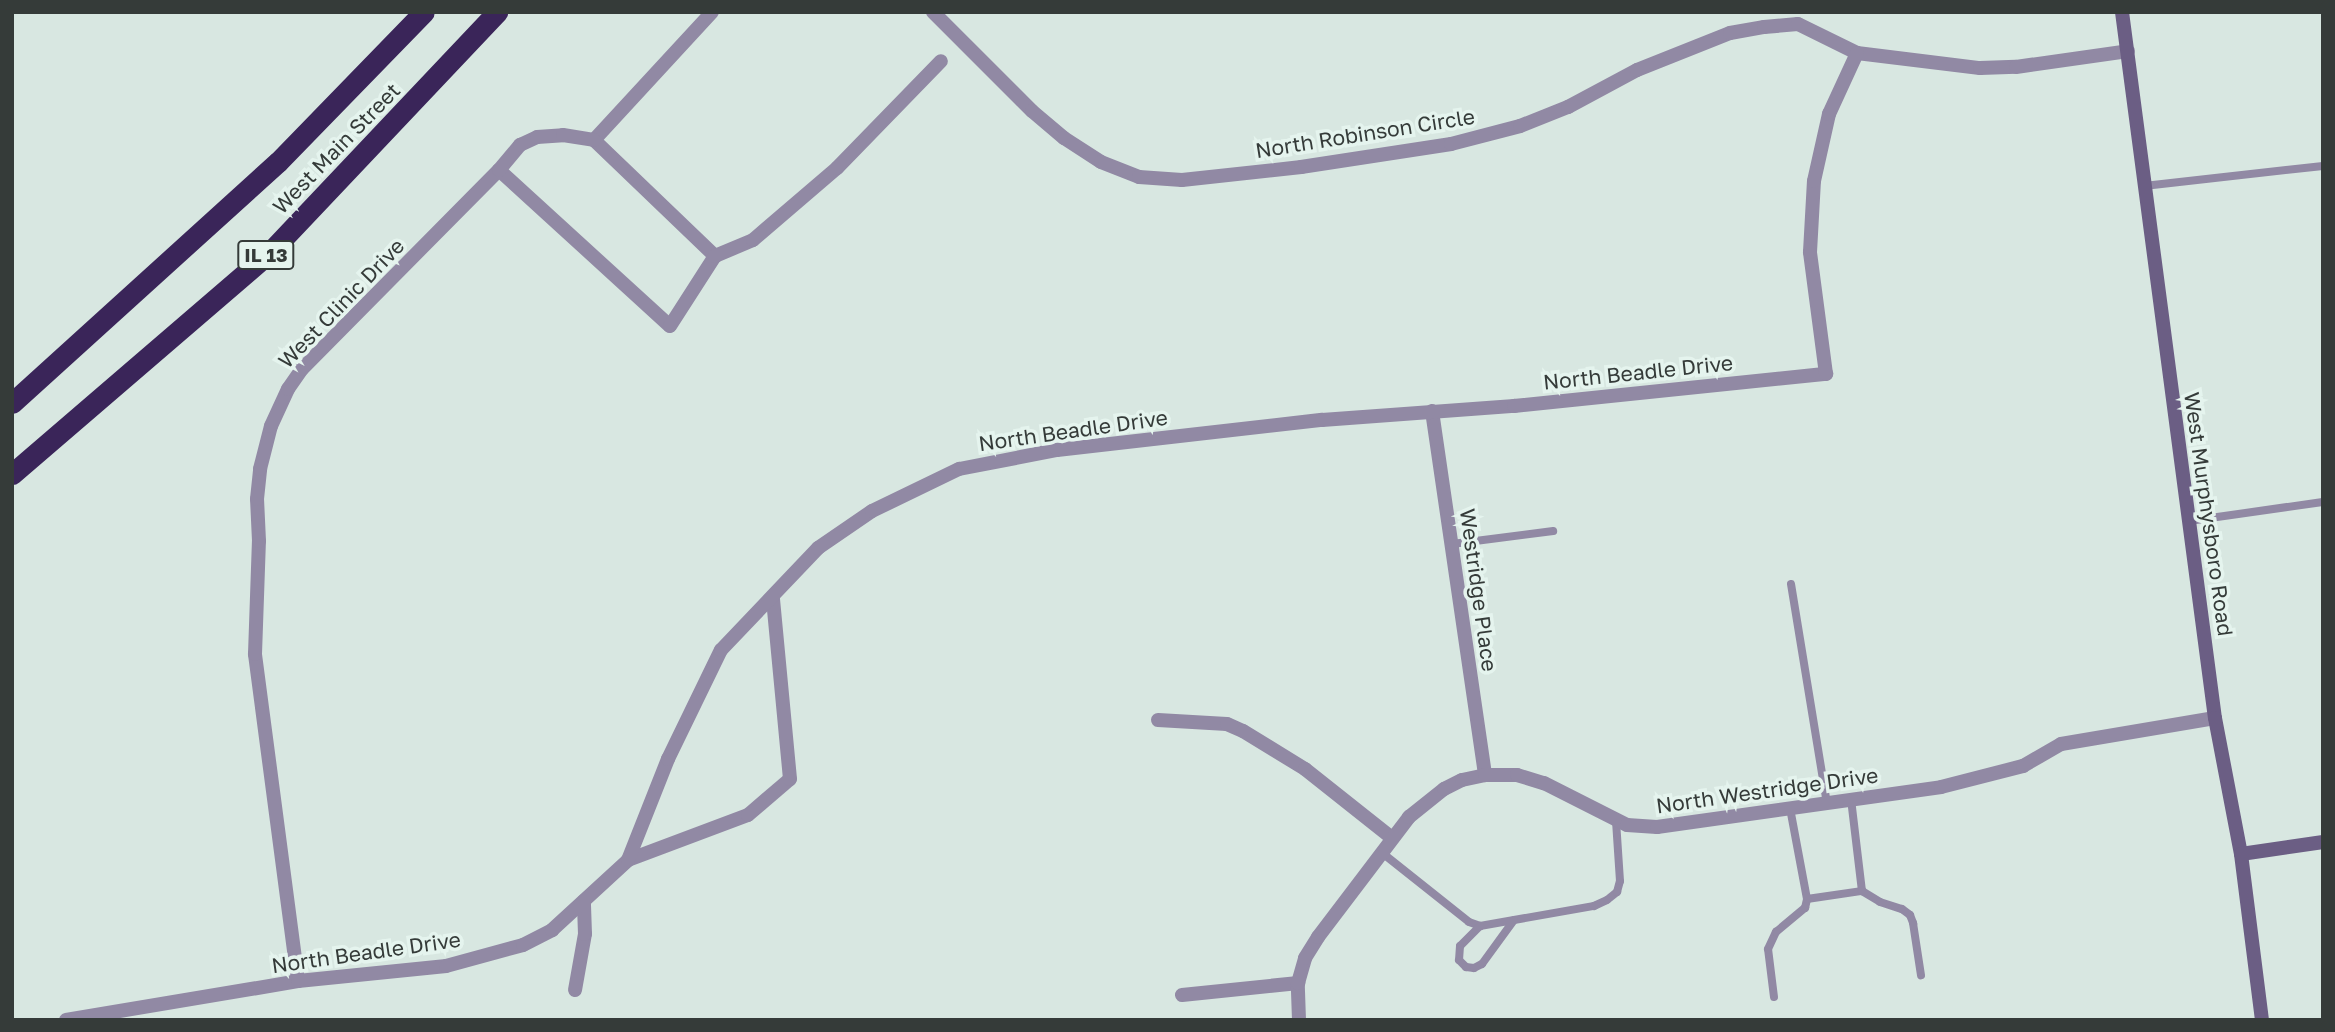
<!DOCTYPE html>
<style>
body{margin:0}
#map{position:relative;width:2335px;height:1032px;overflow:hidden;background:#d8e7e1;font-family:"Golos Text",sans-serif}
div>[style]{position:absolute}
.lane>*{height:8px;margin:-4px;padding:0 4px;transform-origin:4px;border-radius:4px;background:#9189a4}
.street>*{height:14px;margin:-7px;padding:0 7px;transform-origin:7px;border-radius:7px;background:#9189a4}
.secondary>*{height:14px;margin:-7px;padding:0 7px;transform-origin:7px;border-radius:7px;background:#6b5e84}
.highway>*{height:21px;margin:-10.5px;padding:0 10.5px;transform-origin:10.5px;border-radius:10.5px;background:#3a2559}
span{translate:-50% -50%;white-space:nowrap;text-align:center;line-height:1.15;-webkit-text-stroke:7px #e5f4ee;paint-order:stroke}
.shield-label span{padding:2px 5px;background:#e5f4ee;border:2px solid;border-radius:5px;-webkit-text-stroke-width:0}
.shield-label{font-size:19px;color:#353b39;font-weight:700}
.street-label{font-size:21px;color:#353b39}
.frame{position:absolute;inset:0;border:14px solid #353b39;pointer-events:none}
</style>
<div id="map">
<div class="lane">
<i style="left:2144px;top:186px;width:180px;rotate:-6.4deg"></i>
<i style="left:2189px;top:521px;width:135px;rotate:-8.1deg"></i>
<i style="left:1452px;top:544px;width:102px;rotate:-7.3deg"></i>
<i style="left:1791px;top:584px;width:222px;rotate:80.7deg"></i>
<i style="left:1851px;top:799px;width:93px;rotate:83.2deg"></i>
<i style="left:1381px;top:852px;width:112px;rotate:38.5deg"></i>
<i style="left:1469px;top:922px;width:12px;rotate:20deg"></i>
<i style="left:1480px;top:926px;width:116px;rotate:-10deg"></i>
<i style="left:1594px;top:906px;width:14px;rotate:-25deg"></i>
<i style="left:1607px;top:900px;width:13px;rotate:-39deg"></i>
<i style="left:1617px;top:892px;width:11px;rotate:-75deg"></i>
<i style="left:1620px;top:881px;width:61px;rotate:-93.8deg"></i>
<i style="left:1807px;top:899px;width:56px;rotate:-8.3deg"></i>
<i style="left:1862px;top:891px;width:21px;rotate:31deg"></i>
<i style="left:1880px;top:902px;width:23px;rotate:18deg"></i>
<i style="left:1902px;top:909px;width:10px;rotate:37deg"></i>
<i style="left:1910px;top:915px;width:9px;rotate:69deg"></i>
<i style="left:1913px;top:923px;width:53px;rotate:81.3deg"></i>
<i style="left:1480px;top:926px;width:28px;rotate:135deg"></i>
<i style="left:1460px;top:946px;width:14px;rotate:94deg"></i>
<i style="left:1459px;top:960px;width:10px;rotate:45deg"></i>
<i style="left:1466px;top:967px;width:8px;rotate:7deg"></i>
<i style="left:1474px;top:968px;width:9px;rotate:-27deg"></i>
<i style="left:1482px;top:964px;width:54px;rotate:-54deg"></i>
<i style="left:1774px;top:997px;width:48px;rotate:-97.1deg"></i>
<i style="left:1768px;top:949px;width:19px;rotate:-65deg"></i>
<i style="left:1776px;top:932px;width:38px;rotate:-40deg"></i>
<i style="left:1805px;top:908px;width:9px;rotate:-77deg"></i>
<i style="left:1807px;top:899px;width:93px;rotate:-100.6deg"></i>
</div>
<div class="street">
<i style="left:933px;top:12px;width:140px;rotate:45deg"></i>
<i style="left:1032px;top:111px;width:42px;rotate:40.2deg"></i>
<i style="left:1064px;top:138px;width:44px;rotate:33deg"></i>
<i style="left:1101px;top:162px;width:41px;rotate:21.5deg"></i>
<i style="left:1139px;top:177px;width:43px;rotate:4deg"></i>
<i style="left:1182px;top:180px;width:120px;rotate:-6.2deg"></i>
<i style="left:1301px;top:167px;width:152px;rotate:-8.7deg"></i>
<i style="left:1451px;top:144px;width:71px;rotate:-14.6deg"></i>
<i style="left:1520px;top:126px;width:52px;rotate:-21.6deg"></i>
<i style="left:1568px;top:107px;width:78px;rotate:-28.2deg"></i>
<i style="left:1637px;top:70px;width:100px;rotate:-21.7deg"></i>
<i style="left:1730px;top:33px;width:35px;rotate:-10deg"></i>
<i style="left:1764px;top:27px;width:34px;rotate:-5deg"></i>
<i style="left:1798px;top:24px;width:66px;rotate:26.2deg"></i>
<i style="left:1857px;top:53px;width:124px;rotate:7deg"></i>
<i style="left:1980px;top:68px;width:36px;rotate:-2deg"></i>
<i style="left:2016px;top:67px;width:113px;rotate:-8.1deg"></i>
<i style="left:594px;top:140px;width:174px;rotate:-47.3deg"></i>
<i style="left:594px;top:140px;width:168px;rotate:43.8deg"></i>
<i style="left:499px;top:170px;width:231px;rotate:42.4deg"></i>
<i style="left:670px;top:326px;width:83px;rotate:-57.3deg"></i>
<i style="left:715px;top:256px;width:41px;rotate:-22.8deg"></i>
<i style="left:753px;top:240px;width:111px;rotate:-40.6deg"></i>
<i style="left:837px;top:168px;width:149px;rotate:-45.8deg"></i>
<i style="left:1432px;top:411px;width:368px;rotate:81.7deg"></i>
<i style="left:1158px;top:720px;width:69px;rotate:3.3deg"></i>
<i style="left:1227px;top:724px;width:17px;rotate:24deg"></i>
<i style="left:1243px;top:731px;width:73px;rotate:31.5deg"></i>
<i style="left:1305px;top:769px;width:111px;rotate:38.4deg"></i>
<i style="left:628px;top:860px;width:128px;rotate:-20.6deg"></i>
<i style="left:748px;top:815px;width:55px;rotate:-40.6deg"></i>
<i style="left:790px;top:779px;width:181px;rotate:-95.4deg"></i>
<i style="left:298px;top:981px;width:330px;rotate:-97.5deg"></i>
<i style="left:255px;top:654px;width:113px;rotate:-88deg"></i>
<i style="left:259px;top:541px;width:42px;rotate:-92.7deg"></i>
<i style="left:257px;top:499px;width:30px;rotate:-84deg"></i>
<i style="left:260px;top:469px;width:44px;rotate:-75.7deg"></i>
<i style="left:271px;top:426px;width:41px;rotate:-65.3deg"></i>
<i style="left:288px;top:389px;width:24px;rotate:-55deg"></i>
<i style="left:302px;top:369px;width:280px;rotate:-45.3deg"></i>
<i style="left:499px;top:170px;width:33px;rotate:-50deg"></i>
<i style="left:520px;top:145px;width:19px;rotate:-25deg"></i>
<i style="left:537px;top:137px;width:26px;rotate:-4deg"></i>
<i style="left:563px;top:135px;width:31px;rotate:9deg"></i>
<i style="left:575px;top:990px;width:57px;rotate:-79.9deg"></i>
<i style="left:585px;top:934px;width:33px;rotate:-92deg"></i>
<i style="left:1182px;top:995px;width:117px;rotate:-5.9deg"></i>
<i style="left:66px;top:1020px;width:235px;rotate:-9.5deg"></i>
<i style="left:298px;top:981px;width:149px;rotate:-5.8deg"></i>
<i style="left:446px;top:966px;width:80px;rotate:-15.3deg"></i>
<i style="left:523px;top:945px;width:33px;rotate:-27deg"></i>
<i style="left:552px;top:930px;width:103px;rotate:-42.6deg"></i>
<i style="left:628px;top:860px;width:109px;rotate:-68.4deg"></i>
<i style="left:668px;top:759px;width:121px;rotate:-64.1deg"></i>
<i style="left:721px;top:650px;width:141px;rotate:-46.4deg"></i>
<i style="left:818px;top:548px;width:65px;rotate:-34.4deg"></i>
<i style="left:872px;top:511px;width:97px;rotate:-25.8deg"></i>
<i style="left:959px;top:469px;width:100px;rotate:-11deg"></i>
<i style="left:1057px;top:450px;width:267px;rotate:-6.5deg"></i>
<i style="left:1322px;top:420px;width:193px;rotate:-4.2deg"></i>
<i style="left:1514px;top:406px;width:314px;rotate:-5.9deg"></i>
<i style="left:1826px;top:374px;width:123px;rotate:-97.5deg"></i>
<i style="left:1810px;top:252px;width:71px;rotate:-86.8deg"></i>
<i style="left:1814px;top:181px;width:69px;rotate:-77.4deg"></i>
<i style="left:1829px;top:114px;width:67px;rotate:-65.3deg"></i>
<i style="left:1299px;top:1020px;width:37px;rotate:-92deg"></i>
<i style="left:1298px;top:983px;width:26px;rotate:-74deg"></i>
<i style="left:1305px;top:958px;width:25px;rotate:-58deg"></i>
<i style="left:1318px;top:937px;width:151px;rotate:-52.8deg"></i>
<i style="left:1409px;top:817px;width:45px;rotate:-38.7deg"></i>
<i style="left:1444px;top:789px;width:20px;rotate:-27deg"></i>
<i style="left:1462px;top:780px;width:24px;rotate:-12deg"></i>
<i style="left:1485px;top:775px;width:32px"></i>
<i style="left:1517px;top:775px;width:28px;rotate:17deg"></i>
<i style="left:1544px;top:783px;width:93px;rotate:26.8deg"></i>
<i style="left:1627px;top:825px;width:30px;rotate:4deg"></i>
<i style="left:1657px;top:827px;width:287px;rotate:-8deg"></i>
<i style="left:1941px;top:787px;width:85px;rotate:-14.4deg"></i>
<i style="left:2023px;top:766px;width:44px;rotate:-30.1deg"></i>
<i style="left:2061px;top:744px;width:156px;rotate:-9.6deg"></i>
</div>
<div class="secondary">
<i style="left:2122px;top:12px;width:712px;rotate:82.5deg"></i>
<i style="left:2215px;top:718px;width:138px;rotate:79.2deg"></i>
<i style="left:2241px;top:854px;width:167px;rotate:82.8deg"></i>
<i style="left:2241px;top:854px;width:83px;rotate:-8.3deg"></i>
</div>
<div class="highway">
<i style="left:12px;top:403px;width:359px;rotate:-42.2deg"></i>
<i style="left:278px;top:162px;width:209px;rotate:-45.8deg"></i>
<i style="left:12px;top:474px;width:343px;rotate:-40.7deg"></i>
<i style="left:272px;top:250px;width:328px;rotate:-46.6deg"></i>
</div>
<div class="shield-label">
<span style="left:266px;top:255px">IL 13</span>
</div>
<div class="street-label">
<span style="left:1365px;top:133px;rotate:-9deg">North Robinson Circle</span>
<span style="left:336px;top:148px;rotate:-46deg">West Main Street</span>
<span style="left:341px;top:303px;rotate:-46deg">West Clinic Drive</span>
<span style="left:1638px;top:372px;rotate:-6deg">North Beadle Drive</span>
<span style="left:1073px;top:430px;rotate:-8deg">North Beadle Drive</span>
<span style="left:2209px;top:514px;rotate:82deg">West Murphysboro Road</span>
<span style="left:1479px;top:590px;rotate:82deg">Westridge Place</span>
<span style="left:1767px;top:790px;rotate:-8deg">North Westridge Drive</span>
<span style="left:366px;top:952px;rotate:-8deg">North Beadle Drive</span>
</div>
<div class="frame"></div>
</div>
